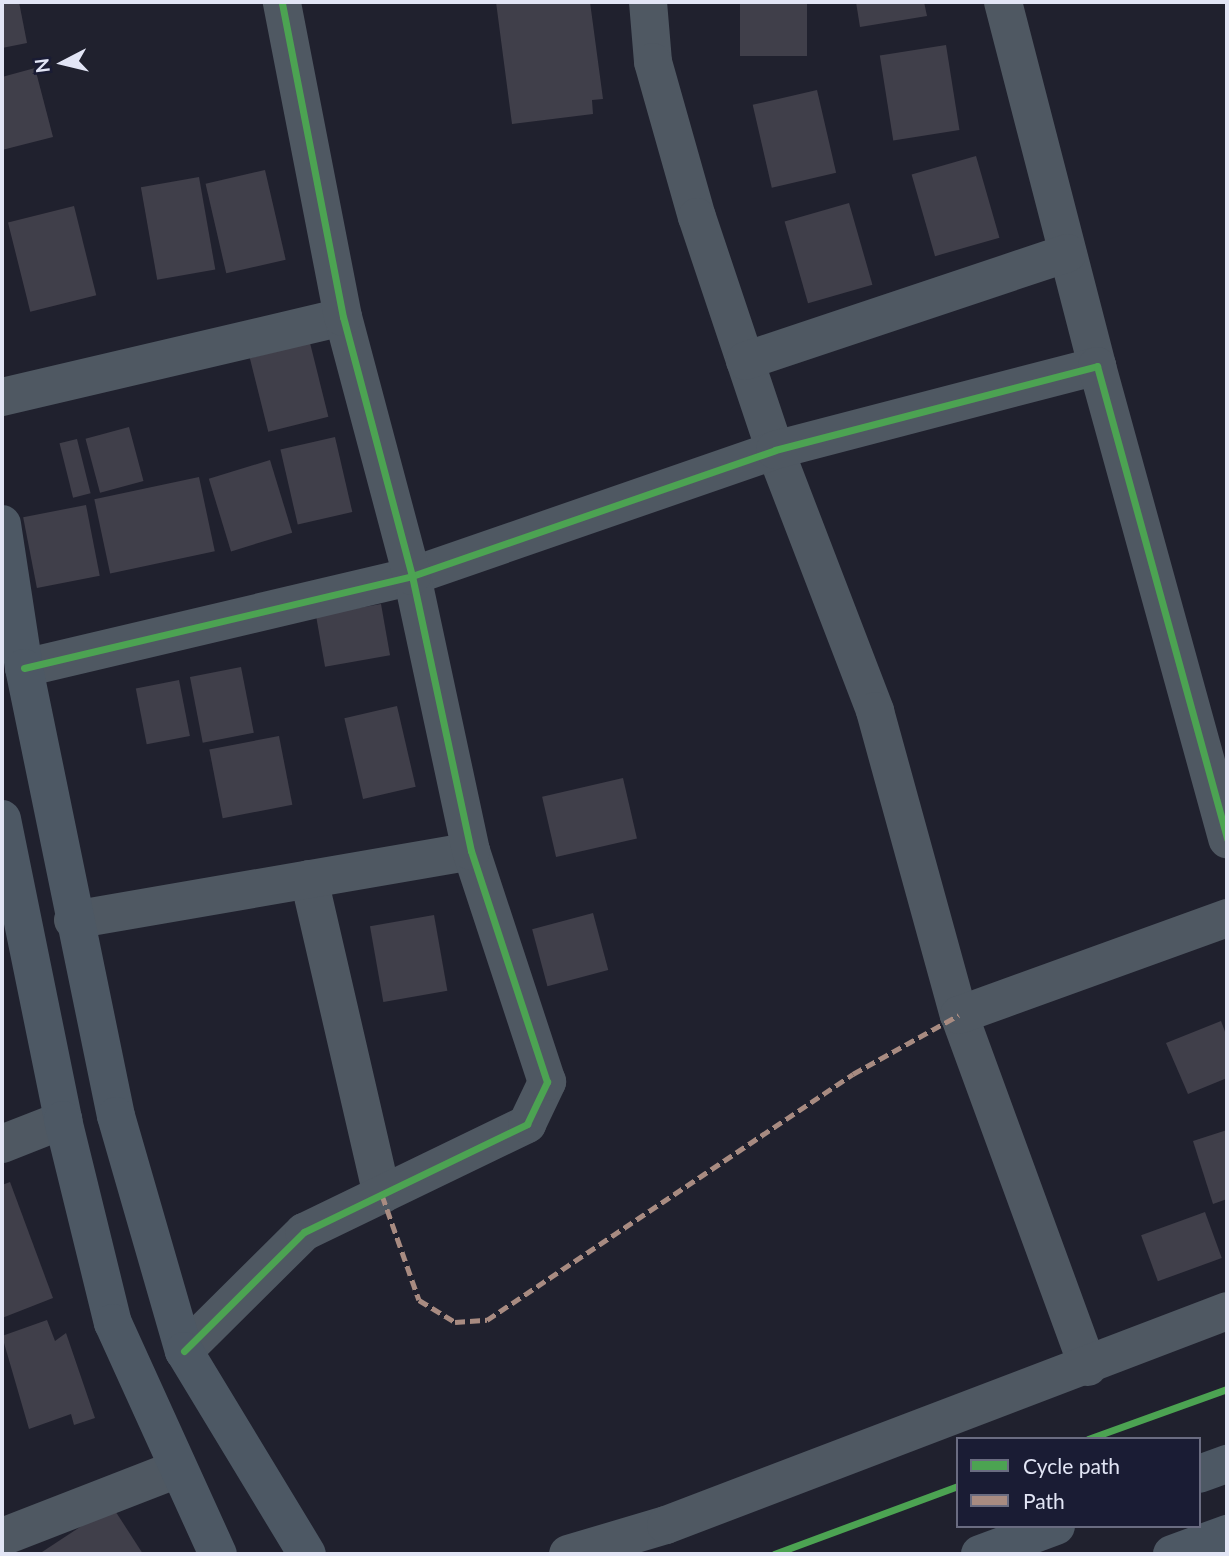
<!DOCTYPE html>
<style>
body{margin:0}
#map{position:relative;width:1229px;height:1556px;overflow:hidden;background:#20212e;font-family:Lato,sans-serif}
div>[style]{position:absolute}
.building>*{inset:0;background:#403f4a;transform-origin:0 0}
.street>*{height:38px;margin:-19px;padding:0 19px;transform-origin:19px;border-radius:19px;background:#4f5862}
.secondary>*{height:38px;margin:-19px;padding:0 19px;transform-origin:19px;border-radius:19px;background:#4d5864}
.quiet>*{height:5px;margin-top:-2.5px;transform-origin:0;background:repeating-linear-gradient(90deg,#a88b81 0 10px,transparent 0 15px)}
.cycleway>*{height:7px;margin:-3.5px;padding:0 3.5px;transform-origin:3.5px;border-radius:3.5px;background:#4ca352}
span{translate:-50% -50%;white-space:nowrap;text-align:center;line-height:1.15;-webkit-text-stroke:5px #1a1c34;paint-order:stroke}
.frame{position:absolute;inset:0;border:4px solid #e2e5f5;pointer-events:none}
.legend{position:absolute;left:956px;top:1437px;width:245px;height:91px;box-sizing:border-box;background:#1a1c34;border:2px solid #6a6c81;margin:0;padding:9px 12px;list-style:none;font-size:21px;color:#e2e5f5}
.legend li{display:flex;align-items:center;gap:14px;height:35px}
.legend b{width:35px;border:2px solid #6a6c81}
.north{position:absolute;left:28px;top:28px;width:70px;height:70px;-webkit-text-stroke:5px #1a1c34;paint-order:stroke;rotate:263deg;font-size:19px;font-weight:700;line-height:28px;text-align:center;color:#e2e5f5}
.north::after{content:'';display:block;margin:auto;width:24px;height:32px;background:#e2e5f5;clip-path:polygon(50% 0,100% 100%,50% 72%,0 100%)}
</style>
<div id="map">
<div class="building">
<i style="clip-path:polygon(2px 2px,19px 2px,27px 43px,2px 48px)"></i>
<i style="clip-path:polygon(496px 2px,590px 2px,603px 99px,592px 100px,593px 114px,512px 124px)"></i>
<i style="left:740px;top:2px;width:67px;height:54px"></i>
<i style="clip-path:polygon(856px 2px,924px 2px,927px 16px,860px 27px)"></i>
<i style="left:946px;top:45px;width:86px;height:67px;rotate:81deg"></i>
<i style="clip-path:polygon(35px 68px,53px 137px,2px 150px,2px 77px)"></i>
<i style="left:817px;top:90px;width:85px;height:66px;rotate:77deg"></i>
<i style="left:976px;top:156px;width:85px;height:67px;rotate:74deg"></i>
<i style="left:265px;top:170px;width:92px;height:61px;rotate:77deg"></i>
<i style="left:199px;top:177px;width:94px;height:59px;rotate:80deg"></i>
<i style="left:849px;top:203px;width:85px;height:67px;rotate:74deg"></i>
<i style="left:74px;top:206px;width:92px;height:68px;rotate:76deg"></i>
<i style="left:310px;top:343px;width:76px;height:62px;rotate:76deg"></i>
<i style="left:129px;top:427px;width:56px;height:45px;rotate:75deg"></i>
<i style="left:335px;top:437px;width:77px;height:56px;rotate:77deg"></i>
<i style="left:77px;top:439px;width:56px;height:18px;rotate:76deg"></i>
<i style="left:270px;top:460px;width:76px;height:64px;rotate:73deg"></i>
<i style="left:199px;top:477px;width:76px;height:107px;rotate:78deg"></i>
<i style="left:86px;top:505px;width:72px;height:64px;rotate:79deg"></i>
<i style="left:381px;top:604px;width:52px;height:66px;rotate:80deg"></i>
<i style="left:241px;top:667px;width:67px;height:52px;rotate:79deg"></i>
<i style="left:179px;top:680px;width:57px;height:44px;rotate:79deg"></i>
<i style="left:397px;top:706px;width:83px;height:54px;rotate:77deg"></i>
<i style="left:279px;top:736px;width:70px;height:71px;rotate:79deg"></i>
<i style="left:623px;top:778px;width:62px;height:83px;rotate:77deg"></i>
<i style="left:593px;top:913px;width:59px;height:63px;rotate:75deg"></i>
<i style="left:434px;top:915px;width:77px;height:65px;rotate:80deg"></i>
<i style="clip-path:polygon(1221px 1021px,1227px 1037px,1227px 1078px,1188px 1094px,1166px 1043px)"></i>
<i style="clip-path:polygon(1227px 1130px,1227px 1199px,1213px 1204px,1193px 1141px)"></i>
<i style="clip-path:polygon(10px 1182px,53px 1298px,2px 1318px,2px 1185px)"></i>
<i style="left:1205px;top:1212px;width:49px;height:68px;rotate:70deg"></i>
<i style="clip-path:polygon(47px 1320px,55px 1341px,66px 1333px,95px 1418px,74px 1425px,71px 1414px,29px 1429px,2px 1336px)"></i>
<i style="clip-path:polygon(112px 1506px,143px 1554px,43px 1554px,42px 1552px)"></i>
</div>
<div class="street">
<i style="left:648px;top:2px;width:60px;rotate:85.2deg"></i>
<i style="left:653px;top:62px;width:161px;rotate:74.2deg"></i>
<i style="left:697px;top:217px;width:246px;rotate:71.5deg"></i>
<i style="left:775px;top:450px;width:280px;rotate:69deg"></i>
<i style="left:875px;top:711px;width:315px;rotate:74.6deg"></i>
<i style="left:1003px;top:2px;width:376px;rotate:75.5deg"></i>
<i style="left:745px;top:361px;width:340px;rotate:-18.5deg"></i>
<i style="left:2px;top:397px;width:350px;rotate:-13.2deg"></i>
<i style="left:24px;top:668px;width:399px;rotate:-13.3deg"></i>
<i style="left:412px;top:576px;width:384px;rotate:-19.1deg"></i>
<i style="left:775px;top:450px;width:333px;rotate:-14.6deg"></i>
<i style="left:1097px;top:366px;width:491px;rotate:74.6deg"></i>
<i style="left:309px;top:879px;width:324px;rotate:77deg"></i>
<i style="left:73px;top:920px;width:404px;rotate:-9.8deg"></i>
<i style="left:2px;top:1144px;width:66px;rotate:-21.5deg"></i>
<i style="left:184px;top:1351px;width:169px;rotate:-44.8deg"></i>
<i style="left:304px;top:1232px;width:248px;rotate:-25.8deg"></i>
<i style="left:527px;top:1124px;width:47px;rotate:-64.5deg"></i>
<i style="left:547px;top:1082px;width:243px;rotate:-108.2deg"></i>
<i style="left:471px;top:851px;width:281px;rotate:-102.1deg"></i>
<i style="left:412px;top:576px;width:268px;rotate:-104.9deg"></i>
<i style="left:343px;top:317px;width:321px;rotate:-101deg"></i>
<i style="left:1088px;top:1367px;width:375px;rotate:-110.1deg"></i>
<i style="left:959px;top:1015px;width:285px;rotate:-19.9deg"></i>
<i style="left:2px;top:1537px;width:188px;rotate:-21.2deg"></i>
<i style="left:568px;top:1554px;width:102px;rotate:-16.5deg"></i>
<i style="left:666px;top:1525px;width:600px;rotate:-20.88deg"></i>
</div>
<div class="secondary">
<i style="left:2px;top:524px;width:146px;rotate:81.3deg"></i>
<i style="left:24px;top:668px;width:457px;rotate:78.4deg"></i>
<i style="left:116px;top:1116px;width:245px;rotate:73.9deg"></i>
<i style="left:184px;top:1351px;width:237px;rotate:58.8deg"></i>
<i style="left:2px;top:819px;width:307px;rotate:78.5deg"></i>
<i style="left:63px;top:1120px;width:209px;rotate:76.2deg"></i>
<i style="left:113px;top:1323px;width:254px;rotate:65.6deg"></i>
<i style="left:1199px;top:1474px;width:30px;rotate:-20deg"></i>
<i style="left:980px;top:1554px;width:81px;rotate:-20.2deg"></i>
<i style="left:1172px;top:1554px;width:59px;rotate:-20deg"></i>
</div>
<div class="quiet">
<i style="left:382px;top:1195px;width:111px;rotate:70.6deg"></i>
<i style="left:419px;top:1300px;width:42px;rotate:31.4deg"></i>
<i style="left:455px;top:1322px;width:32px;rotate:-4deg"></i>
<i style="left:487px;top:1320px;width:441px;rotate:-33.9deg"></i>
<i style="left:853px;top:1074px;width:121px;rotate:-29.1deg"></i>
</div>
<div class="cycleway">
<i style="left:24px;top:668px;width:399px;rotate:-13.3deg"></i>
<i style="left:412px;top:576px;width:384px;rotate:-19.1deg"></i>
<i style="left:775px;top:450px;width:333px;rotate:-14.6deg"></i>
<i style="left:1097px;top:366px;width:491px;rotate:74.6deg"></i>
<i style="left:184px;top:1351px;width:169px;rotate:-44.8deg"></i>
<i style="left:304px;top:1232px;width:248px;rotate:-25.8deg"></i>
<i style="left:527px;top:1124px;width:47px;rotate:-64.5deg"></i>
<i style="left:547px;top:1082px;width:243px;rotate:-108.2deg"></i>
<i style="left:471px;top:851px;width:281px;rotate:-102.1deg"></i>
<i style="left:412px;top:576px;width:268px;rotate:-104.9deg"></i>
<i style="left:343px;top:317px;width:321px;rotate:-101deg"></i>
<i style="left:1088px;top:1439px;width:148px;rotate:-19.8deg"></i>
<i style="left:774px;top:1554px;width:196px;rotate:-20.3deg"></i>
</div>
<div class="frame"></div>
<ul class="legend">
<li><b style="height:9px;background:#4ca352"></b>Cycle path</li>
<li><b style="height:9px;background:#a88b81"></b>Path</li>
</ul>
<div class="north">N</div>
</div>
